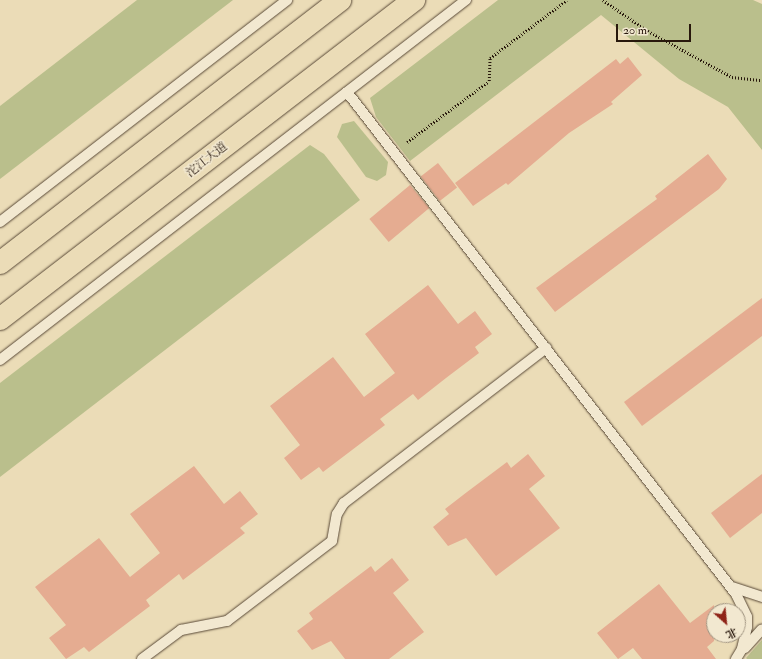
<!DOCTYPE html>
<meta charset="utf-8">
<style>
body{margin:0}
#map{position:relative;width:762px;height:659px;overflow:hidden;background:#ebdcb7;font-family:"IM FELL Double Pica","Noto Serif SC",serif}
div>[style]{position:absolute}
.green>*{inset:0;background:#babf8c}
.building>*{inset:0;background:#e5ac91;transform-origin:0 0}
.path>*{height:2.5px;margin-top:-1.25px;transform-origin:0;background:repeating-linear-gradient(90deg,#28180c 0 1px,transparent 0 3px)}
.roads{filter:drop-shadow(0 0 1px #594937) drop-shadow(0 0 1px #594937)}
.lane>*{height:10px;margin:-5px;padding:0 5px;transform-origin:5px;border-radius:5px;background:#f2e8d0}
.highway>*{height:22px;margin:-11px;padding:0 11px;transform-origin:11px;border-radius:11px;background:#ebdcb7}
span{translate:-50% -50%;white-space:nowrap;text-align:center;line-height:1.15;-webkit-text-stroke:3px #f2e8d0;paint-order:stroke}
.street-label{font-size:12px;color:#28180c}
.north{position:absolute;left:706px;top:603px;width:40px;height:40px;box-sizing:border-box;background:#f2e8d0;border:1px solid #a19582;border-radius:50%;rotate:153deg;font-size:11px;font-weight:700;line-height:16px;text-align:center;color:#28180c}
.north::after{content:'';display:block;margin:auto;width:14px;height:18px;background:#8f2418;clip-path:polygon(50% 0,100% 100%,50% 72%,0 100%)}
.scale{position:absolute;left:616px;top:24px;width:75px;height:18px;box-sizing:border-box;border:2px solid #28180c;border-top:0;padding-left:5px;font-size:12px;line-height:14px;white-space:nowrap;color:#28180c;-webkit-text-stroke:3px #f2e8d0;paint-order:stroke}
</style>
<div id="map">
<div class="green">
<i style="clip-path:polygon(137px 0,233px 0,0 179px,0 106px)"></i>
<i style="clip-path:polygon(498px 0,753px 0,762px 4px,762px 150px,728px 107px,679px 79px,601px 15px,410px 161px,376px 117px,370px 98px)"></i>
<i style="clip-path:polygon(354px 121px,388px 162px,386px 175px,377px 181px,366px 177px,337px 137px,342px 124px)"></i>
<i style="clip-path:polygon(310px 145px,324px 154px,360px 200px,0 477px,0 383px)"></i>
<i style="clip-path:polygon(762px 640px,762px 659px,747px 659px,746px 658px)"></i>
</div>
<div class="building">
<i style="clip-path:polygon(628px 57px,642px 75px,611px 102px,613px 104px,569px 133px,508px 185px,506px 183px,473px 206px,455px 183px,616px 59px,620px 64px)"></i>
<i style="clip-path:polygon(708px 154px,727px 179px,719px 189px,555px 312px,536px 288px,657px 199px,655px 196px)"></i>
<i style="left:438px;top:163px;width:31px;height:22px;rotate:52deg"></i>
<i style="left:410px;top:185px;width:30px;height:53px;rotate:50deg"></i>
<i style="clip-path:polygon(428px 285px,458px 324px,475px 311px,492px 334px,475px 347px,479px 353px,446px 378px,418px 400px,413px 394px,380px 419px,385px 425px,323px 472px,319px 467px,301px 480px,284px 458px,300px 445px,270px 406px,333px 357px,364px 397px,395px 373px,365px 334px)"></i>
<i style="clip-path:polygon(762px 298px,762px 336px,642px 426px,624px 402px)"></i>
<i style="clip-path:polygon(528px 454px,545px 476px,529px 489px,560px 528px,496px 576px,466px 538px,448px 546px,433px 527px,449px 514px,445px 509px,467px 492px,507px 462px,511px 468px)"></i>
<i style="clip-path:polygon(194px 466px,224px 504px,240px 491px,258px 514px,240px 528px,245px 533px,183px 580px,179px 574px,146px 600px,150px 606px,89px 652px,84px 647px,66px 659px,49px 638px,66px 625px,35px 587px,99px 538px,130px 577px,160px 553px,130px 514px)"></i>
<i style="clip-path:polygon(762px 474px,762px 513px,730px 538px,711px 513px)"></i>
<i style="clip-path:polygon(392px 558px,409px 580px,393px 593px,424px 632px,389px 659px,345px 659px,331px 641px,312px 650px,297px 631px,313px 619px,309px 613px,371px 566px,375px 572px)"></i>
<i style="clip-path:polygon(659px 584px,690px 623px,714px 605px,714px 641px,707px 647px,716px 659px,642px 659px,633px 648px,618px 659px,597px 633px)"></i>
</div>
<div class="path">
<i style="left:603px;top:0;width:55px;rotate:34.6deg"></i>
<i style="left:648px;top:31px;width:96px;rotate:28.7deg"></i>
<i style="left:732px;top:77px;width:30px;rotate:6deg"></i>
<i style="left:407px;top:142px;width:102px;rotate:-36.6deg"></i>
<i style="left:489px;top:81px;width:23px;rotate:-88deg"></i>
<i style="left:490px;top:58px;width:96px;rotate:-37deg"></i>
</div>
<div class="roads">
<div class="lane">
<i style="left:347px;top:92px;width:635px;rotate:52.23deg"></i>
<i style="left:736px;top:594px;width:25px;rotate:64deg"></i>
<i style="left:747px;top:617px;width:10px;rotate:90deg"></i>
<i style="left:747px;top:627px;width:23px;rotate:103deg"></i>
<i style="left:742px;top:649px;width:12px;rotate:121deg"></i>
<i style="left:0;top:222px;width:363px;rotate:-37.7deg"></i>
<i style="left:0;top:360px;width:589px;rotate:-37.69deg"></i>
<i style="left:732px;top:587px;width:32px;rotate:18deg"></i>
<i style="left:745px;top:648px;width:25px;rotate:-48deg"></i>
<i style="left:142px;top:659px;width:49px;rotate:-36.6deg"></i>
<i style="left:181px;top:630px;width:47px;rotate:-11.1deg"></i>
<i style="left:227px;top:621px;width:132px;rotate:-37.3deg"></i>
<i style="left:332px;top:541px;width:27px;rotate:-80deg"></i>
<i style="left:337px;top:514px;width:13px;rotate:-58deg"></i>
<i style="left:344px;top:503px;width:255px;rotate:-37.5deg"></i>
</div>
<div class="highway">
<i style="left:0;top:263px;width:430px;rotate:-37.7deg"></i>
<i style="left:0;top:319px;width:523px;rotate:-37.62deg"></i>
</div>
</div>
<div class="street-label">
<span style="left:207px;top:160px;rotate:-38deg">沱江大道</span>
</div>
<div class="north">北</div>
<div class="scale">20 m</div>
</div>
